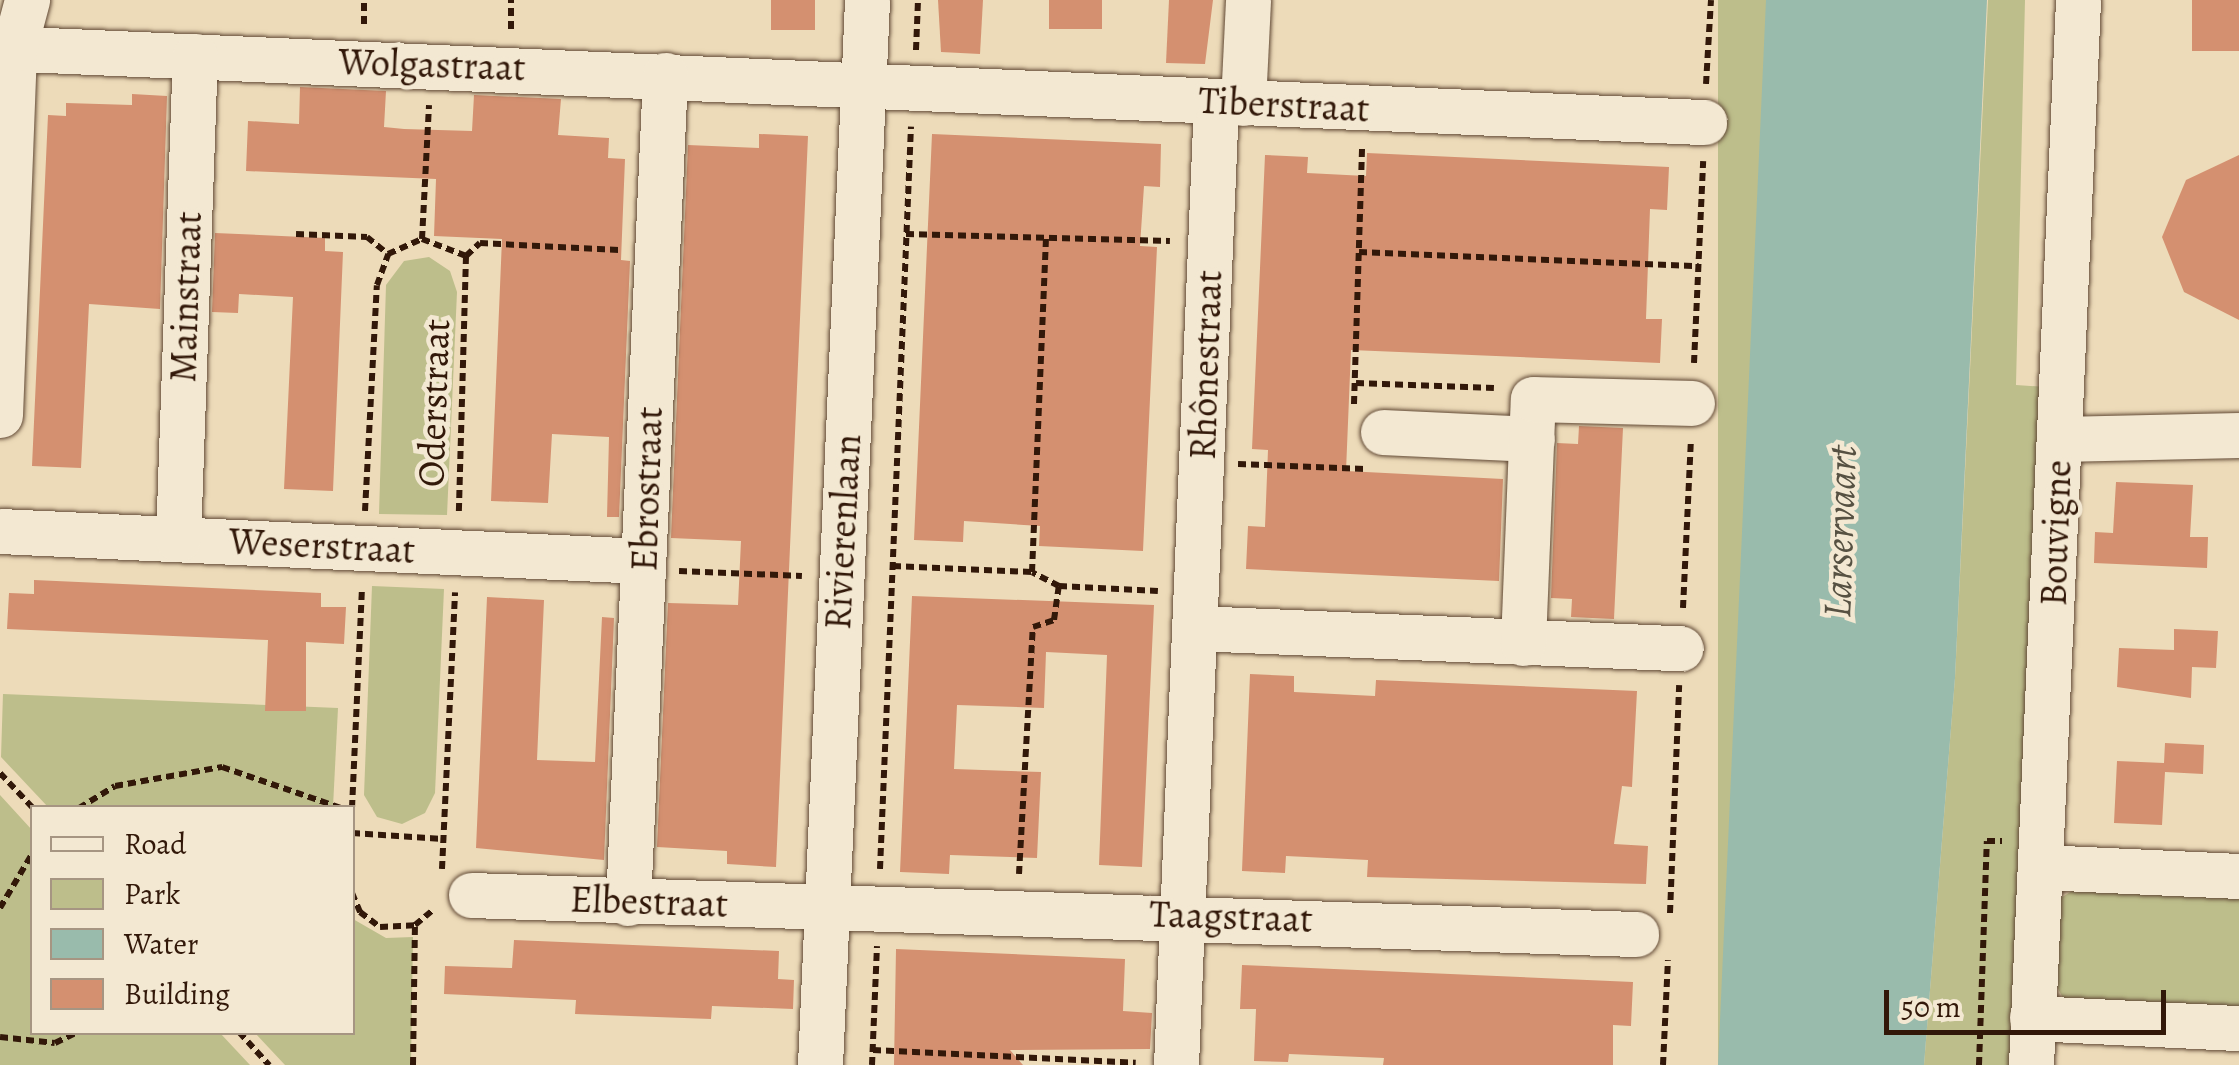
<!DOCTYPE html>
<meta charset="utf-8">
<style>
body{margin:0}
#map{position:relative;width:2239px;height:1065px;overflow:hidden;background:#eddbb9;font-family:Alegreya,serif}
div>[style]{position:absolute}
.green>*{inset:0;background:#bdbe8b;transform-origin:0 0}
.water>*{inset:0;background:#99bbac}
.building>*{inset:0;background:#d49070;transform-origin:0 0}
.path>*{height:6px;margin-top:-3px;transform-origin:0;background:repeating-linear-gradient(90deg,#321809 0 8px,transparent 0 13px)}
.roads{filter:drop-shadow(0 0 2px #614935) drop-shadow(0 0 2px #614935)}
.street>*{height:45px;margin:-22.5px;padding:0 22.5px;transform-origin:22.5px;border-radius:22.5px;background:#f3e8d2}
span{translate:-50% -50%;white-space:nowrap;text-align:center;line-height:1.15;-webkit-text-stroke:9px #f3e8d2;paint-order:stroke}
.street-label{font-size:38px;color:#321809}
.water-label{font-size:40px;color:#565142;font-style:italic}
.legend{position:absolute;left:30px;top:805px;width:325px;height:230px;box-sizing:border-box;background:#f3e8d2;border:2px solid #a69582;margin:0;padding:12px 18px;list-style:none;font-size:30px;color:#321809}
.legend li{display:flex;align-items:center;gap:20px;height:50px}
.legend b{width:50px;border:2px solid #a69582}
.scale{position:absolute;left:1884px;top:990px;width:282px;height:45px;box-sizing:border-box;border:5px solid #321809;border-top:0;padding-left:12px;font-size:30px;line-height:35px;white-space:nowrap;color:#321809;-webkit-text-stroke:8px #f3e8d2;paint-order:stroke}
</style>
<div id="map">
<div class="green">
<i style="left:1718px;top:0;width:48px;height:1066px"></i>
<i style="clip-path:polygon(1988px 0,2025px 0,2016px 385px,2048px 387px,2013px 1065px,1924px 1065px,1955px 678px)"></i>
<i style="clip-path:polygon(429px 257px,450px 271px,457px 292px,447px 515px,379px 514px,386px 285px,404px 261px)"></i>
<i style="clip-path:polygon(372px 586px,444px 589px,435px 793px,425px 813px,402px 824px,377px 817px,364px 795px)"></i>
<i style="clip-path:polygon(3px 694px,338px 708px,333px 807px,48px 807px,1px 757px)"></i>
<i style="clip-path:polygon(0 795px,32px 830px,32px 1032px,220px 1033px,250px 1065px,0 1065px)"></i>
<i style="clip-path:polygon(2077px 888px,2239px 889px,2239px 1016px,2066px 1004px,2051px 975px,2059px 899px)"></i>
<i style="clip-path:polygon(353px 919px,386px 938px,413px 937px,411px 1065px,285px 1065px,255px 1033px,352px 1032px)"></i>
</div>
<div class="water">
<i style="clip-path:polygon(1766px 0,1987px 0,1955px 678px,1924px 1065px,1718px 1065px)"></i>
</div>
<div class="building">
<i style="left:771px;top:0;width:44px;height:30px"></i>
<i style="clip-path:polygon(938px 0,983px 0,980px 54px,941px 52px)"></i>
<i style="left:1049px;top:0;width:53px;height:29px"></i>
<i style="clip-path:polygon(1169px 0,1213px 0,1205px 64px,1166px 63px)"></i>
<i style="left:2192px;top:0;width:47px;height:51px"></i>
<i style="clip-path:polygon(300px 87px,386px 91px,384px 127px,404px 129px,472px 131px,474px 95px,561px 99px,558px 135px,609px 138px,608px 158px,625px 159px,621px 260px,630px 261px,619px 517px,607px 517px,609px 437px,552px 434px,548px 503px,491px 501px,502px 239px,434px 236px,436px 179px,246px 171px,248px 121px,299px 124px)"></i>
<i style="clip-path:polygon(132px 94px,167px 96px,160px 309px,89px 304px,81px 468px,32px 466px,48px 115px,66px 116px,66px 103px,132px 105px)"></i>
<i style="clip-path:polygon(759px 134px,808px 136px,776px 867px,727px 864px,727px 851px,657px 847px,668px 603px,738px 605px,741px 541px,671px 538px,688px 145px,759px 148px)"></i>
<i style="clip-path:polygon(932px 134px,1161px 144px,1160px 187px,1144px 186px,1140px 246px,1157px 247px,1143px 551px,1039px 546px,1040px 526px,964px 521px,963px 542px,914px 540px)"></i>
<i style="clip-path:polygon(1367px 153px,1669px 167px,1667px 210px,1650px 209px,1646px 319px,1662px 319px,1660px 363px,1351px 350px,1346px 471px,1503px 479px,1499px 581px,1246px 569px,1248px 526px,1265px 527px,1268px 450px,1252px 449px,1265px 155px,1308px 157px,1307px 173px,1366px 176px)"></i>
<i style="clip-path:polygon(2239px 155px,2239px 320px,2184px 292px,2162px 237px,2186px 180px)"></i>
<i style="clip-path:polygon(215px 233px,325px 238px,325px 251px,343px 252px,333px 491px,284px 489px,293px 297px,239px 294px,238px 313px,212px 312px)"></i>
<i style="clip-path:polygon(1579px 426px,1623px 428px,1614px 619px,1571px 617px,1572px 599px,1551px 598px,1557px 443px,1578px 444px)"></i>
<i style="clip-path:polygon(2116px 482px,2193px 485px,2190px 537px,2208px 537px,2207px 568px,2094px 563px,2095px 532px,2113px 533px)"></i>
<i style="clip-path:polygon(34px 580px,321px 593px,321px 607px,346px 607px,344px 644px,306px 642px,306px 711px,265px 711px,268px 640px,7px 629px,9px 593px,34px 594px)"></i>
<i style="clip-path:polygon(912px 596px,1154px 605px,1142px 867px,1099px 865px,1107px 655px,1046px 652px,1044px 708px,957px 705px,954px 769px,1041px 772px,1037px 858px,950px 855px,949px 874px,900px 872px)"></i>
<i style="clip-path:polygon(487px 597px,544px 600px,537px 760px,595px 762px,602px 617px,614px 618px,604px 860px,476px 848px)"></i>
<i style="clip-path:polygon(2174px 629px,2218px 631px,2216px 668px,2192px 667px,2191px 698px,2117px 687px,2119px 648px,2174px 650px)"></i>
<i style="clip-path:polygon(1250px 674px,1294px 676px,1294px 692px,1375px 696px,1376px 680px,1637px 691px,1632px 787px,1622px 786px,1614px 844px,1648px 846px,1646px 884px,1367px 877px,1368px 860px,1286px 856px,1285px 873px,1242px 871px)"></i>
<i style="clip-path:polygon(2165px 743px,2204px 745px,2203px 774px,2165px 772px,2162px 825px,2114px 823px,2117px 761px,2164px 763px)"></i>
<i style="clip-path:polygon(514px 940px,779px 951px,778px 979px,794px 980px,793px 1009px,712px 1006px,711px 1019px,575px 1014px,576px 1000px,444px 994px,445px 966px,512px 968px)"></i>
<i style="clip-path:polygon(896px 949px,1125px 959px,1123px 1011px,1152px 1013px,1150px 1049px,1010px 1050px,1023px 1065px,894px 1065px)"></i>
<i style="clip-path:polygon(1242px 965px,1633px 982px,1631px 1026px,1613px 1025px,1613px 1065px,1383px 1065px,1384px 1058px,1289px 1054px,1288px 1062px,1254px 1061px,1256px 1009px,1240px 1009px)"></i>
</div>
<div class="path">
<i style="left:364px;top:24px;width:24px;rotate:-90deg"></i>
<i style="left:511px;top:29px;width:29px;rotate:-90deg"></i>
<i style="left:916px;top:50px;width:50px;rotate:-87.7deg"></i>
<i style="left:1706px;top:84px;width:84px;rotate:-86.6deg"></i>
<i style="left:296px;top:234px;width:71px;rotate:2.4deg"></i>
<i style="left:367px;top:237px;width:27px;rotate:39deg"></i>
<i style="left:906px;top:234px;width:264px;rotate:1.5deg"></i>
<i style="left:422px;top:239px;width:134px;rotate:-87deg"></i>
<i style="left:1359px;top:252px;width:340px;rotate:2.4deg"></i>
<i style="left:466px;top:256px;width:19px;rotate:-43deg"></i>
<i style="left:480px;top:243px;width:139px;rotate:2.9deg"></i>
<i style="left:1694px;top:363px;width:202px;rotate:-87.4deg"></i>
<i style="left:1356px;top:383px;width:138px;rotate:2.1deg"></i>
<i style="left:1354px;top:404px;width:257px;rotate:-88.2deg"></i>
<i style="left:1238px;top:464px;width:127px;rotate:2.3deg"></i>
<i style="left:365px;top:511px;width:226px;rotate:-87deg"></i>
<i style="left:377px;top:285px;width:33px;rotate:-70deg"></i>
<i style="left:388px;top:254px;width:37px;rotate:-24deg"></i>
<i style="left:422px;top:239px;width:47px;rotate:21.1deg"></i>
<i style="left:466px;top:256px;width:258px;rotate:91.6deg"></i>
<i style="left:893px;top:566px;width:139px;rotate:2.5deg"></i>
<i style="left:679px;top:571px;width:123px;rotate:2.3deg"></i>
<i style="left:1059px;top:586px;width:99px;rotate:2.9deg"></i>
<i style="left:1683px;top:608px;width:167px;rotate:-87.3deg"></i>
<i style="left:0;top:773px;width:48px;rotate:46.7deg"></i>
<i style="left:79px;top:808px;width:42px;rotate:-31.4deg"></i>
<i style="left:115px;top:786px;width:109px;rotate:-10.1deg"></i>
<i style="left:222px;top:767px;width:126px;rotate:19deg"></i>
<i style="left:352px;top:808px;width:220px;rotate:-87.4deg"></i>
<i style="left:352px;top:833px;width:91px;rotate:3.8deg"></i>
<i style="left:442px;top:869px;width:277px;rotate:-87.3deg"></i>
<i style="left:880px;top:869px;width:743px;rotate:-87.61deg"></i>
<i style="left:1019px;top:874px;width:247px;rotate:-86.8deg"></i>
<i style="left:1033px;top:627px;width:22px;rotate:-18deg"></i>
<i style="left:1054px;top:620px;width:34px;rotate:-82deg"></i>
<i style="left:1059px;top:586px;width:30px;rotate:-153deg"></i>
<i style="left:1032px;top:572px;width:334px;rotate:-87.6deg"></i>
<i style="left:352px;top:893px;width:21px;rotate:67deg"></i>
<i style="left:360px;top:912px;width:25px;rotate:37deg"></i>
<i style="left:380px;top:927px;width:35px;rotate:-3deg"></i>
<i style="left:415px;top:925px;width:23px;rotate:-40deg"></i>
<i style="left:0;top:908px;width:63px;rotate:-59.3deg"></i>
<i style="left:1670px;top:913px;width:228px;rotate:-87.7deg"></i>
<i style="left:239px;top:1032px;width:45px;rotate:47.7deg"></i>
<i style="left:0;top:1037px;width:55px;rotate:6.2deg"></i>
<i style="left:55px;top:1043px;width:25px;rotate:-26deg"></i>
<i style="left:873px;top:1050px;width:263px;rotate:2.8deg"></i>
<i style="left:413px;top:1065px;width:140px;rotate:-89.2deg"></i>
<i style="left:872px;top:1065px;width:119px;rotate:-87.6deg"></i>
<i style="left:1663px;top:1065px;width:105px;rotate:-87.3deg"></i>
<i style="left:1979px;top:1065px;width:224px;rotate:-88deg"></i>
<i style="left:1987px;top:841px;width:15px"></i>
</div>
<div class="roads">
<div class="street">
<i style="left:0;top:48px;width:1706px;rotate:2.49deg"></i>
<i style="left:1243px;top:103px;width:103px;rotate:-87.2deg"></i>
<i style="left:0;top:415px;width:366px;rotate:-87.8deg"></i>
<i style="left:14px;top:49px;width:51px;rotate:-75.1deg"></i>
<i style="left:1383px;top:432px;width:149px;rotate:2.7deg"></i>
<i style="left:2060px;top:439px;width:179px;rotate:-1.3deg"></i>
<i style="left:0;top:531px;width:644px;rotate:2.67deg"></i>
<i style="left:178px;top:539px;width:483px;rotate:-88deg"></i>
<i style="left:1195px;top:628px;width:486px;rotate:2.4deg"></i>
<i style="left:1523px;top:643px;width:244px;rotate:-87.7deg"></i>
<i style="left:1533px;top:399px;width:159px;rotate:1.4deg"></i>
<i style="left:2041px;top:867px;width:198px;rotate:2.6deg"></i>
<i style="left:471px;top:895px;width:1166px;rotate:1.92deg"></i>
<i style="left:628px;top:903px;width:829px;rotate:-87.44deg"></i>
<i style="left:2032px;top:1018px;width:207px;rotate:2.8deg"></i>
<i style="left:820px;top:1065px;width:1066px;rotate:-87.47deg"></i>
<i style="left:1176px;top:1065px;width:965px;rotate:-87.62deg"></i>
<i style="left:2031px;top:1065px;width:1066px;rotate:-87.47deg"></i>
</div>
</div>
<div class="street-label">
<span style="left:432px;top:65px;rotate:2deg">Wolgastraat</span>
<span style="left:1284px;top:105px;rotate:3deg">Tiberstraat</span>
<span style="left:186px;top:297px;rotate:-88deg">Mainstraat</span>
<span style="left:1206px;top:365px;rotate:-88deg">Rhônestraat</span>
<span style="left:434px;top:403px;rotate:-88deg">Oderstraat</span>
<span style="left:647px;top:489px;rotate:-88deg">Ebrostraat</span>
<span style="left:843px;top:532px;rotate:-87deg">Rivierenlaan</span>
<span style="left:2056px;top:533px;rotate:-88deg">Bouvigne</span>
<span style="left:322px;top:546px;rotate:3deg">Weserstraat</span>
<span style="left:649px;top:902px;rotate:2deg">Elbestraat</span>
<span style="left:1231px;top:917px;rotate:2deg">Taagstraat</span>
</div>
<div class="water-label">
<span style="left:1840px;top:532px;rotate:-88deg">Larservaart</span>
</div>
<ul class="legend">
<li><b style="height:12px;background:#f3e8d2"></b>Road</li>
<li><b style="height:28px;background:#bdbe8b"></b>Park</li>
<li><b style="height:28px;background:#99bbac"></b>Water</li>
<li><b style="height:28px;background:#d49070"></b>Building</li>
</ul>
<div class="scale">50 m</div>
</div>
